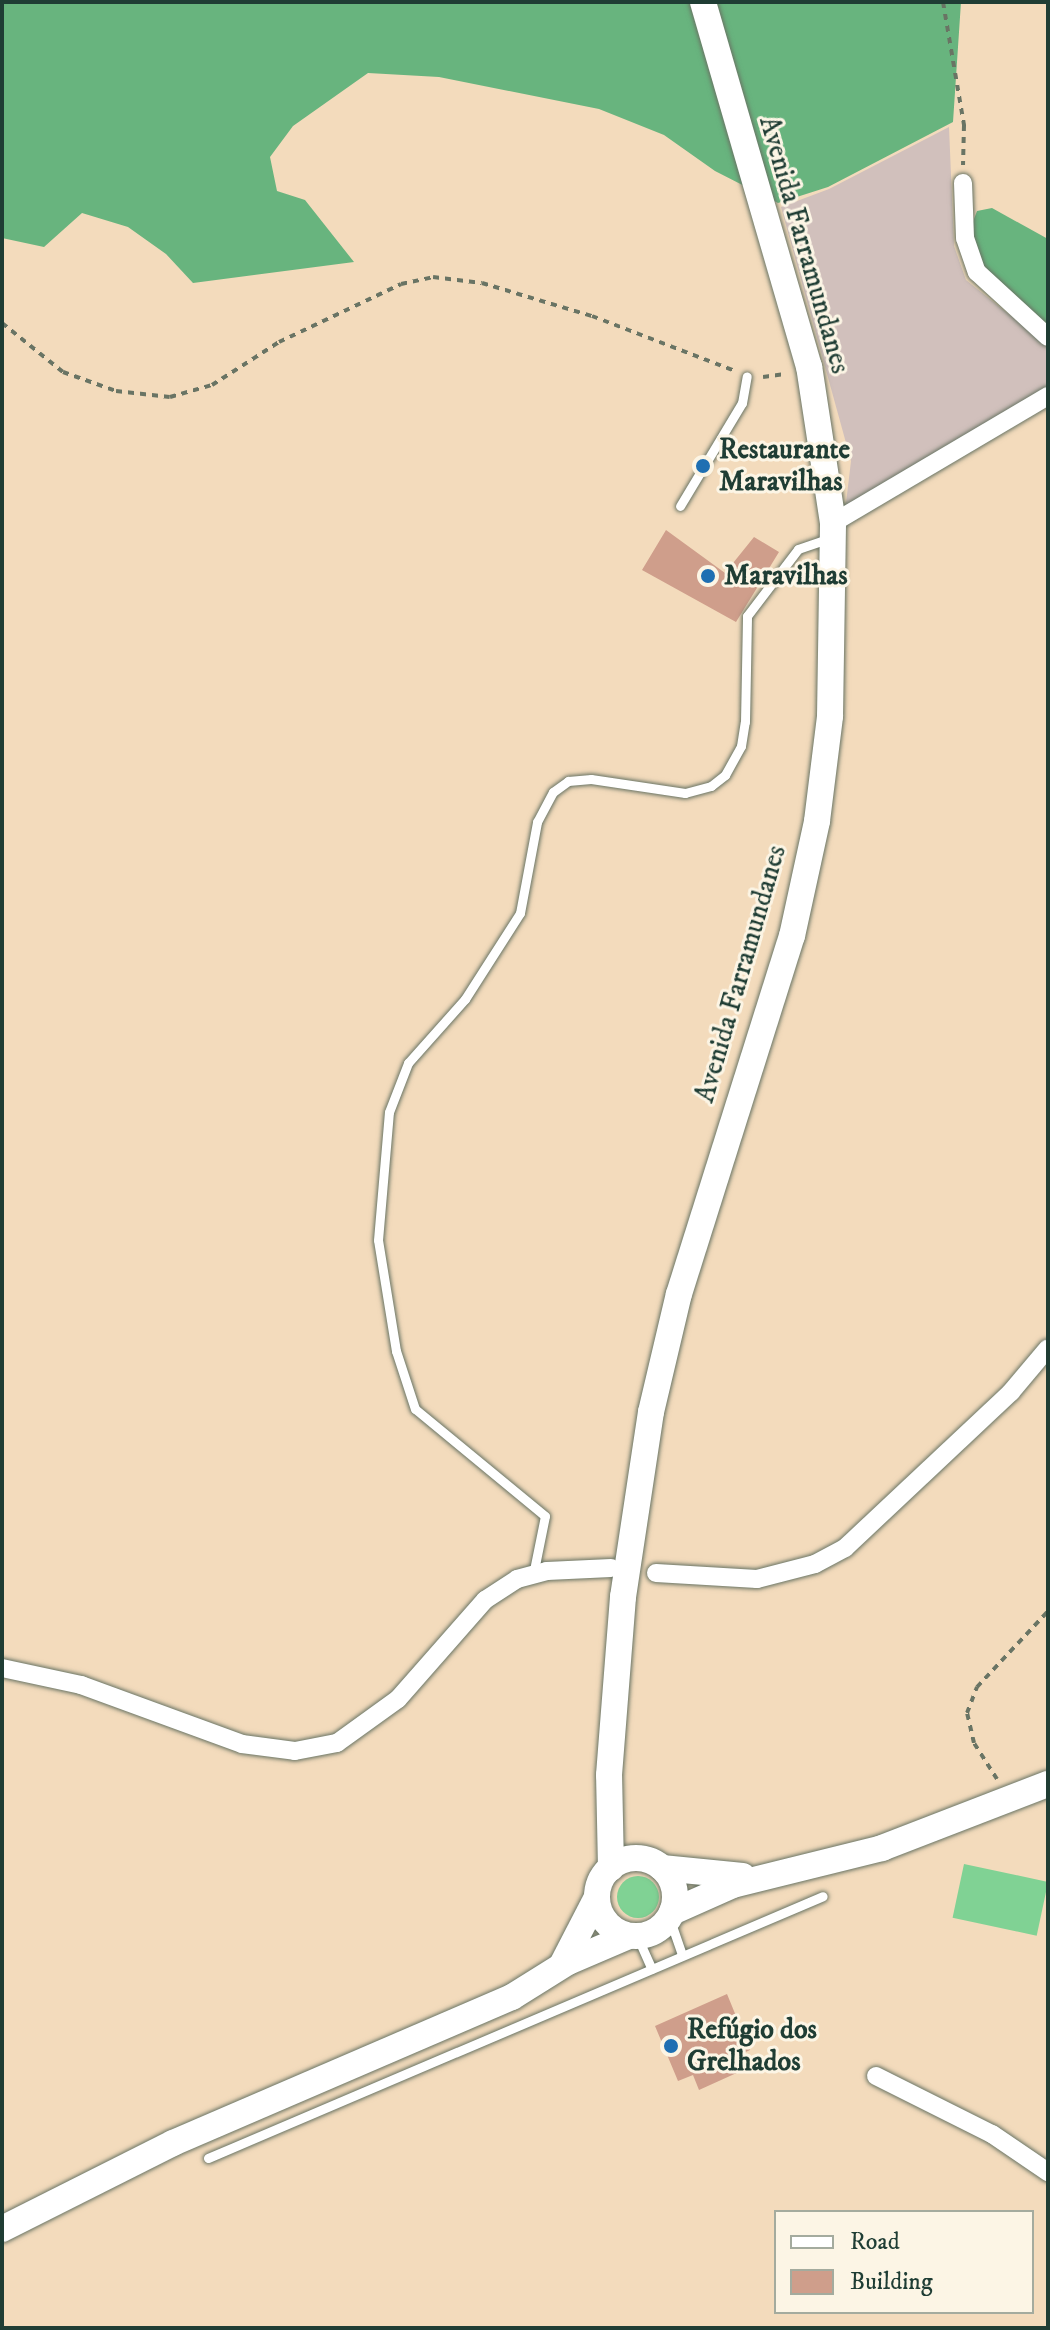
<!DOCTYPE html>
<meta charset="utf-8">
<style>
body{margin:0}
#map{position:relative;width:1050px;height:2330px;overflow:hidden;background:#f3dbbc;font-family:"IM FELL DW Pica",serif}
div>[style]{position:absolute}
.industrial>*{inset:0;background:#d1c0bc}
.green>*{inset:0;background:#80d294;transform-origin:0 0}
.round{border-radius:50%}
.forest>*{inset:0;background:#68b47e}
.building>*{inset:0;background:#cf9e8b}
.path>*{height:4px;margin-top:-2px;transform-origin:0;background:repeating-linear-gradient(90deg,#697464 0 6px,transparent 0 12px)}
.roads{filter:drop-shadow(0 0 2px #697464) drop-shadow(0 0 2px #697464)}
.service>*{height:9px;margin:-4.5px;padding:0 4.5px;transform-origin:4.5px;border-radius:4.5px;background:#fff}
.minor>*{height:18px;margin:-9px;padding:0 9px;transform-origin:9px;border-radius:9px;background:#fff}
.primary>*{height:26px;margin:-13px;padding:0 13px;transform-origin:13px;border-radius:13px;background:#fff}
.primary>.ring{margin:-13px;padding:0;box-sizing:content-box;background:none;border:26px solid #fff;border-radius:50%}
.dots>*{width:22px;height:22px;translate:-50% -50%;box-sizing:border-box;border:4px solid #fcf5e5;border-radius:50%}
span{translate:-50% -50%;white-space:nowrap;text-align:center;line-height:1.15;-webkit-text-stroke:6px #fcf5e5;paint-order:stroke}
.street-label{font-size:28px;color:#1f3d34}
.poi-label{font-size:28px;color:#1f3d34;font-weight:700}
.left{translate:0 -50%;text-align:left}
.frame{position:absolute;inset:0;border:4px solid #1f3d34;pointer-events:none}
.legend{position:absolute;left:774px;top:2210px;width:260px;height:104px;box-sizing:border-box;background:#fcf5e5;border:2px solid #a4ab9e;margin:0;padding:10px 14px;list-style:none;font-size:24px;color:#1f3d34}
.legend li{display:flex;align-items:center;gap:16px;height:40px}
.legend b{width:40px;border:2px solid #a4ab9e}
</style>
<div id="map">
<div class="industrial">
<i style="clip-path:polygon(949px 127px,954px 246px,966px 280px,1048px 346px,1048px 393px,844px 520px,851px 461px,781px 207px,829px 189px)"></i>
</div>
<div class="green">
<i style="left:964px;top:1864px;width:86px;height:55px;rotate:12deg"></i>
<i class="round" style="left:617px;top:1876px;width:42px;height:42px"></i>
</div>
<div class="forest">
<i style="clip-path:polygon(2px 2px,961px 2px,953px 122px,828px 187px,778px 203px,715px 171px,664px 135px,599px 109px,439px 77px,368px 73px,293px 126px,270px 157px,277px 191px,305px 200px,354px 262px,193px 283px,166px 254px,128px 227px,82px 213px,44px 247px,2px 238px)"></i>
<i style="clip-path:polygon(992px 208px,1048px 239px,1048px 326px,981px 269px,971px 227px,977px 211px)"></i>
</div>
<div class="building">
<i style="clip-path:polygon(666px 530px,725px 573px,754px 537px,779px 552px,736px 622px,642px 570px)"></i>
<i style="clip-path:polygon(727px 1994px,750px 2050px,735px 2057px,741px 2071px,699px 2090px,693px 2075px,678px 2081px,655px 2026px)"></i>
</div>
<div class="path">
<i style="left:943px;top:2px;width:125px;rotate:80.3deg"></i>
<i style="left:964px;top:125px;width:40px;rotate:91.4deg"></i>
<i style="left:2px;top:323px;width:78px;rotate:38.8deg"></i>
<i style="left:63px;top:372px;width:56px;rotate:19.7deg"></i>
<i style="left:116px;top:391px;width:54px;rotate:6.3deg"></i>
<i style="left:170px;top:397px;width:44px;rotate:-15.9deg"></i>
<i style="left:212px;top:385px;width:80px;rotate:-32.7deg"></i>
<i style="left:279px;top:342px;width:135px;rotate:-25.4deg"></i>
<i style="left:401px;top:284px;width:33px;rotate:-12deg"></i>
<i style="left:433px;top:277px;width:49px;rotate:7deg"></i>
<i style="left:482px;top:283px;width:115px;rotate:16.7deg"></i>
<i style="left:592px;top:316px;width:153px;rotate:21deg"></i>
<i style="left:763px;top:377px;width:22px;rotate:-8deg"></i>
<i style="left:997px;top:1779px;width:43px;rotate:-122.6deg"></i>
<i style="left:974px;top:1743px;width:31px;rotate:-103deg"></i>
<i style="left:967px;top:1713px;width:28px;rotate:-69deg"></i>
<i style="left:977px;top:1687px;width:104px;rotate:-46.9deg"></i>
</div>
<div class="roads">
<div class="service">
<i style="left:680px;top:506px;width:120px;rotate:-59deg"></i>
<i style="left:742px;top:403px;width:27px;rotate:-80deg"></i>
<i style="left:533px;top:1575px;width:60px;rotate:-78.5deg"></i>
<i style="left:545px;top:1516px;width:168px;rotate:-140.5deg"></i>
<i style="left:415px;top:1409px;width:61px;rotate:-108.1deg"></i>
<i style="left:396px;top:1351px;width:112px;rotate:-99.2deg"></i>
<i style="left:378px;top:1240px;width:128px;rotate:-85.1deg"></i>
<i style="left:389px;top:1112px;width:53px;rotate:-68.8deg"></i>
<i style="left:408px;top:1063px;width:86px;rotate:-48.3deg"></i>
<i style="left:465px;top:999px;width:102px;rotate:-57.4deg"></i>
<i style="left:520px;top:913px;width:93px;rotate:-79.4deg"></i>
<i style="left:537px;top:822px;width:34px;rotate:-62deg"></i>
<i style="left:553px;top:792px;width:19px;rotate:-36deg"></i>
<i style="left:568px;top:781px;width:23px;rotate:-5deg"></i>
<i style="left:591px;top:779px;width:95px;rotate:8.5deg"></i>
<i style="left:685px;top:793px;width:27px;rotate:-15deg"></i>
<i style="left:711px;top:786px;width:18px;rotate:-38deg"></i>
<i style="left:725px;top:775px;width:33px;rotate:-61deg"></i>
<i style="left:741px;top:746px;width:24px;rotate:-81deg"></i>
<i style="left:745px;top:722px;width:106px;rotate:-88.9deg"></i>
<i style="left:747px;top:616px;width:84px;rotate:-52.7deg"></i>
<i style="left:798px;top:549px;width:34px;rotate:-19deg"></i>
<i style="left:669px;top:1917px;width:39px;rotate:71deg"></i>
<i style="left:637px;top:1936px;width:36px;rotate:66deg"></i>
<i style="left:208px;top:2158px;width:668px;rotate:-23.07deg"></i>
</div>
<div class="minor">
<i style="left:963px;top:183px;width:55px;rotate:87.9deg"></i>
<i style="left:965px;top:238px;width:36px;rotate:71deg"></i>
<i style="left:977px;top:272px;width:96px;rotate:42.5deg"></i>
<i style="left:833px;top:523px;width:250px;rotate:-30.6deg"></i>
<i style="left:656px;top:1573px;width:101px;rotate:3.4deg"></i>
<i style="left:757px;top:1579px;width:60px;rotate:-14.5deg"></i>
<i style="left:815px;top:1564px;width:34px;rotate:-28deg"></i>
<i style="left:845px;top:1548px;width:228px;rotate:-43.2deg"></i>
<i style="left:1011px;top:1392px;width:57px;rotate:-49.9deg"></i>
<i style="left:2px;top:1668px;width:81px;rotate:12.1deg"></i>
<i style="left:81px;top:1685px;width:171px;rotate:20.1deg"></i>
<i style="left:242px;top:1744px;width:53px;rotate:7.5deg"></i>
<i style="left:295px;top:1751px;width:43px;rotate:-10.8deg"></i>
<i style="left:337px;top:1743px;width:75px;rotate:-35.8deg"></i>
<i style="left:398px;top:1699px;width:132px;rotate:-48.7deg"></i>
<i style="left:485px;top:1600px;width:38px;rotate:-33deg"></i>
<i style="left:517px;top:1579px;width:31px;rotate:-15deg"></i>
<i style="left:547px;top:1571px;width:64px;rotate:-2.7deg"></i>
<i style="left:876px;top:2076px;width:130px;rotate:26.6deg"></i>
<i style="left:992px;top:2134px;width:68px;rotate:34.2deg"></i>
</div>
<div class="primary">
<i class="ring" style="left:597px;top:1858px;width:52px;height:52px"></i>
<i style="left:611px;top:1868px;width:93px;rotate:-91.2deg"></i>
<i style="left:609px;top:1775px;width:179px;rotate:-85.5deg"></i>
<i style="left:623px;top:1597px;width:187px;rotate:-81.4deg"></i>
<i style="left:651px;top:1412px;width:121px;rotate:-76.7deg"></i>
<i style="left:679px;top:1294px;width:375px;rotate:-72.5deg"></i>
<i style="left:792px;top:936px;width:118px;rotate:-77.7deg"></i>
<i style="left:817px;top:821px;width:106px;rotate:-82.9deg"></i>
<i style="left:830px;top:716px;width:193px;rotate:-89.1deg"></i>
<i style="left:833px;top:523px;width:158px;rotate:-98.7deg"></i>
<i style="left:809px;top:367px;width:380px;rotate:-106.2deg"></i>
<i style="left:662px;top:1868px;width:81px;rotate:5.6deg"></i>
<i style="left:672px;top:1912px;width:67px;rotate:-23.9deg"></i>
<i style="left:733px;top:1885px;width:154px;rotate:-13.9deg"></i>
<i style="left:882px;top:1848px;width:178px;rotate:-21.1deg"></i>
<i style="left:563px;top:1963px;width:72px;rotate:-62.7deg"></i>
<i style="left:2px;top:2229px;width:191px;rotate:-26.7deg"></i>
<i style="left:173px;top:2143px;width:369px;rotate:-23.3deg"></i>
<i style="left:512px;top:1997px;width:66px;rotate:-32deg"></i>
<i style="left:568px;top:1962px;width:66px;rotate:-23.1deg"></i>
</div>
</div>
<div class="dots">
<i style="left:703px;top:466px;background:#1f6fb2"></i>
<i style="left:708px;top:576px;background:#1f6fb2"></i>
<i style="left:671px;top:2046px;background:#1f6fb2"></i>
</div>
<div class="street-label">
<span style="left:804px;top:245px;rotate:74deg">Avenida Farramundanes</span>
<span style="left:741px;top:974px;rotate:-74deg">Avenida Farramundanes</span>
</div>
<div class="poi-label">
<span class="left" style="left:719px;top:466px">Restaurante<br>Maravilhas</span>
<span class="left" style="left:724px;top:576px">Maravilhas</span>
<span class="left" style="left:687px;top:2046px">Refúgio dos<br>Grelhados</span>
</div>
<div class="frame"></div>
<ul class="legend">
<li><b style="height:10px;background:#fff"></b>Road</li>
<li><b style="height:22px;background:#cf9e8b"></b>Building</li>
</ul>
</div>
